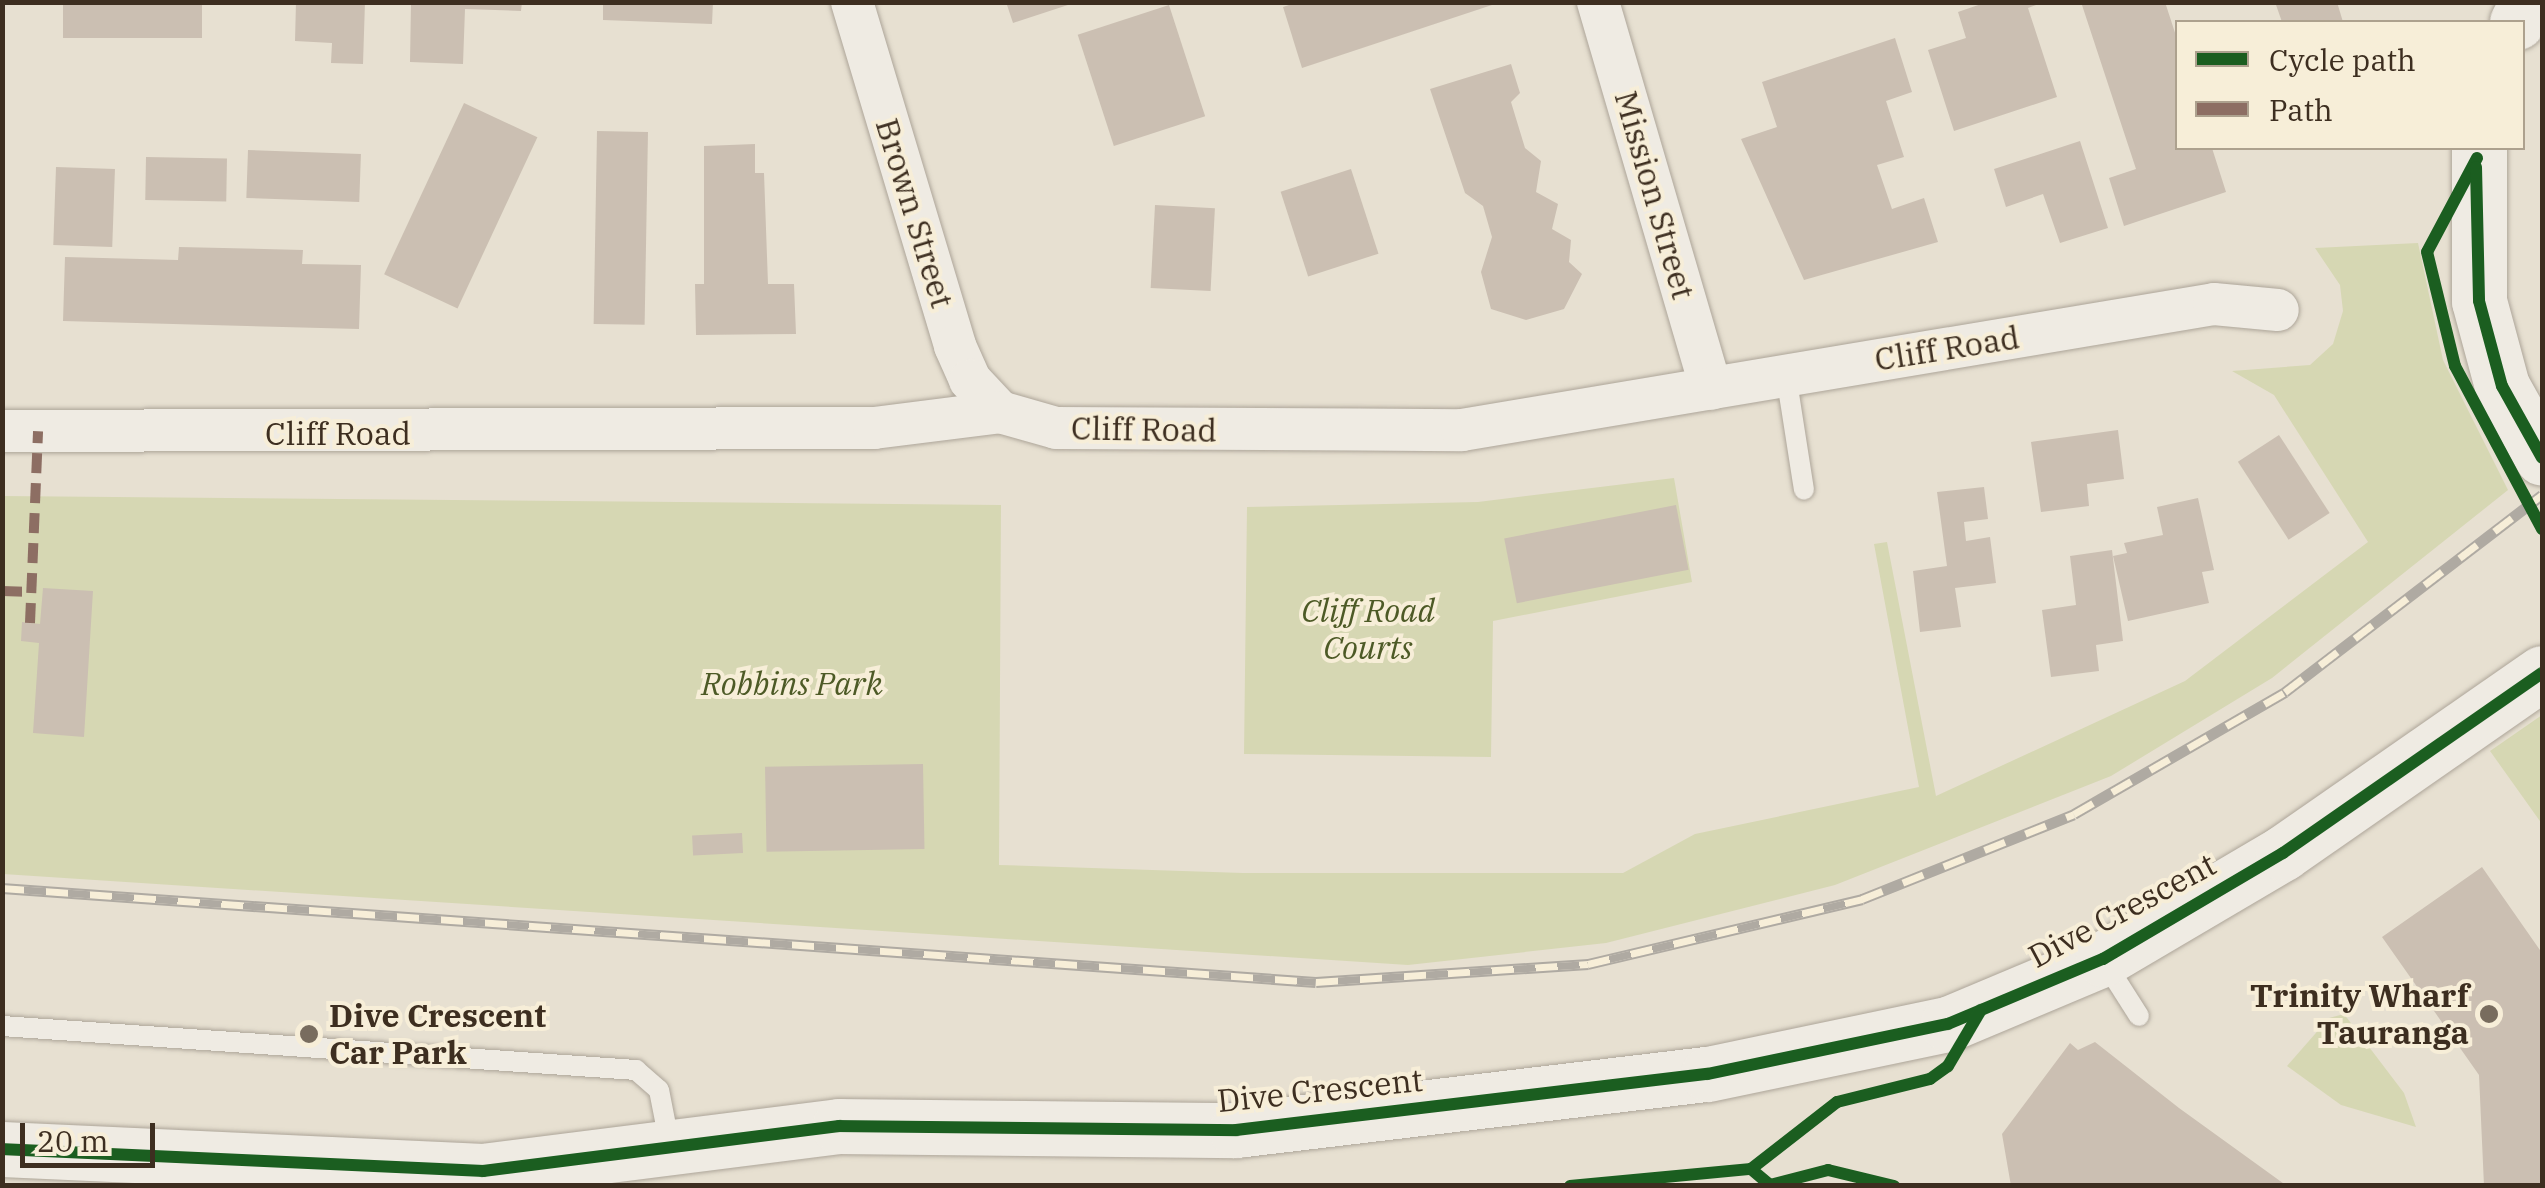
<!DOCTYPE html>
<style>
body{margin:0}
#map{position:relative;width:2545px;height:1188px;overflow:hidden;background:#e7e0d1;font-family:"IBM Plex Serif",serif}
div>[style]{position:absolute}
.green>*{inset:0;background:#d6d7b3}
.building>*{inset:0;background:#cbbfb2;transform-origin:0 0}
.roads{filter:drop-shadow(0 0 2px #ada599) drop-shadow(0 0 2px #ada599)}
.service>*{height:20px;margin:-10px;padding:0 10px;transform-origin:10px;border-radius:10px;background:#efebe3}
.minor>*{height:42px;margin:-21px;padding:0 21px;transform-origin:21px;border-radius:21px;background:#efebe3}
.secondary>*{height:55px;margin:-27.5px;padding:0 27.5px;transform-origin:27.5px;border-radius:27.5px;background:#efebe3}
.rail>*{height:11px;margin-top:-5.5px;transform-origin:0;background:repeating-linear-gradient(90deg,#f7eed8 0 22px,#afaaa2 0 44px);box-sizing:border-box;border-block:2px solid #afaaa2}
.quiet>*{height:10px;margin-top:-5px;transform-origin:0;background:repeating-linear-gradient(90deg,#8d6e63 0 20px,transparent 0 30px)}
.cycleway>*{height:12px;margin:-6px;padding:0 6px;transform-origin:6px;border-radius:6px;background:#1b5e20}
.dots>*{width:28px;height:28px;translate:-50% -50%;box-sizing:border-box;border:5px solid #f7eed8;border-radius:50%}
span{translate:-50% -50%;white-space:nowrap;text-align:center;line-height:1.15;-webkit-text-stroke:8px #f7eed8;paint-order:stroke}
.street-label{font-size:32px;color:#3d2e20}
.park-label{font-size:32px;color:#4d5a26;font-style:italic}
.poi-label{font-size:32px;color:#3d2e20;font-weight:700}
.right{translate:-100% -50%;text-align:right}
.left{translate:0 -50%;text-align:left}
.frame{position:absolute;inset:0;border:5px solid #3d2e20;pointer-events:none}
.legend{position:absolute;left:2175px;top:20px;width:350px;height:130px;box-sizing:border-box;background:#f7eed8;border:2px solid #ada18e;margin:0;padding:12px 18px;list-style:none;font-size:30px;color:#3d2e20}
.legend li{display:flex;align-items:center;gap:20px;height:50px}
.legend b{width:50px;border:2px solid #ada18e}
.scale{position:absolute;left:20px;top:1123px;width:135px;height:45px;box-sizing:border-box;border:5px solid #3d2e20;border-top:0;padding-left:12px;font-size:30px;line-height:35px;white-space:nowrap;color:#3d2e20;-webkit-text-stroke:8px #f7eed8;paint-order:stroke}
</style>
<div id="map">
<div class="green">
<i style="clip-path:polygon(2418px 243px,2443px 360px,2508px 490px,2272px 678px,2111px 776px,1835px 885px,1606px 943px,1408px 965px,3px 874px,2px 496px,1001px 505px,999px 865px,1243px 873px,1623px 873px,1695px 834px,1919px 787px,1874px 544px,1887px 542px,1936px 796px,2185px 681px,2368px 542px,2274px 395px,2232px 371px,2310px 365px,2333px 344px,2343px 311px,2340px 285px,2315px 248px)"></i>
<i style="clip-path:polygon(1674px 478px,1692px 582px,1493px 621px,1491px 757px,1244px 754px,1247px 507px,1478px 502px)"></i>
<i style="clip-path:polygon(2542px 715px,2542px 824px,2490px 751px)"></i>
<i style="clip-path:polygon(2344px 1014px,2404px 1093px,2416px 1127px,2341px 1105px,2287px 1066px,2329px 1018px)"></i>
</div>
<div class="building">
<i style="left:63px;top:2px;width:139px;height:36px"></i>
<i style="clip-path:polygon(296px 2px,365px 2px,363px 64px,331px 63px,332px 43px,295px 41px)"></i>
<i style="clip-path:polygon(411px 2px,522px 2px,521px 11px,465px 9px,463px 64px,410px 62px)"></i>
<i style="clip-path:polygon(603px 2px,713px 2px,712px 24px,603px 20px)"></i>
<i style="clip-path:polygon(1006px 2px,1074px 2px,1074px 3px,1013px 23px)"></i>
<i style="clip-path:polygon(1298px 2px,1498px 2px,1498px 3px,1302px 68px,1283px 7px)"></i>
<i style="clip-path:polygon(1987px 2px,2044px 2px,2028px 8px,2057px 97px,1954px 131px,1928px 50px,1966px 38px,1958px 12px)"></i>
<i style="clip-path:polygon(2081px 2px,2165px 2px,2178px 42px,2178px 148px,2212px 148px,2226px 192px,2124px 226px,2109px 178px,2136px 169px)"></i>
<i style="clip-path:polygon(2275px 2px,2337px 2px,2343px 22px,2282px 22px)"></i>
<i style="left:1169px;top:5px;width:117px;height:96px;rotate:72deg"></i>
<i style="clip-path:polygon(1895px 38px,1912px 92px,1886px 101px,1904px 157px,1877px 165px,1892px 209px,1924px 198px,1938px 242px,1804px 280px,1741px 139px,1777px 127px,1762px 82px)"></i>
<i style="clip-path:polygon(1511px 64px,1520px 93px,1511px 102px,1525px 148px,1541px 161px,1536px 192px,1558px 204px,1552px 229px,1571px 240px,1569px 262px,1582px 274px,1564px 309px,1526px 320px,1491px 309px,1481px 272px,1492px 237px,1483px 206px,1465px 193px,1430px 89px)"></i>
<i style="left:464px;top:103px;width:81px;height:189px;rotate:25deg"></i>
<i style="left:597px;top:131px;width:51px;height:193px;rotate:1deg"></i>
<i style="clip-path:polygon(2080px 141px,2108px 228px,2060px 243px,2043px 194px,2006px 207px,1994px 169px)"></i>
<i style="clip-path:polygon(755px 144px,755px 173px,764px 173px,768px 284px,794px 284px,796px 334px,696px 335px,695px 284px,704px 284px,704px 146px)"></i>
<i style="left:248px;top:150px;width:113px;height:48px;rotate:2deg"></i>
<i style="left:146px;top:157px;width:81px;height:43px;rotate:1deg"></i>
<i style="left:56px;top:167px;width:59px;height:78px;rotate:2deg"></i>
<i style="left:1351px;top:169px;width:89px;height:74px;rotate:72deg"></i>
<i style="left:1155px;top:205px;width:60px;height:83px;rotate:3deg"></i>
<i style="clip-path:polygon(179px 247px,303px 250px,302px 264px,361px 265px,359px 329px,63px 321px,65px 257px,178px 260px)"></i>
<i style="clip-path:polygon(2118px 430px,2124px 479px,2087px 484px,2089px 506px,2041px 512px,2031px 442px)"></i>
<i style="left:2279px;top:435px;width:93px;height:49px;rotate:57deg"></i>
<i style="clip-path:polygon(1984px 487px,1988px 519px,1964px 522px,1966px 541px,1990px 537px,1996px 583px,1955px 588px,1961px 627px,1920px 632px,1913px 571px,1947px 566px,1937px 492px)"></i>
<i style="clip-path:polygon(2198px 498px,2214px 570px,2202px 572px,2209px 603px,2128px 621px,2113px 556px,2127px 553px,2124px 543px,2163px 535px,2157px 507px)"></i>
<i style="left:1676px;top:505px;width:66px;height:175px;rotate:79deg"></i>
<i style="clip-path:polygon(2112px 550px,2123px 641px,2096px 645px,2099px 671px,2051px 677px,2042px 610px,2076px 605px,2070px 556px)"></i>
<i style="clip-path:polygon(43px 588px,93px 591px,84px 737px,33px 733px,39px 643px,21px 641px,22px 622px,40px 624px)"></i>
<i style="left:923px;top:764px;width:85px;height:158px;rotate:89deg"></i>
<i style="left:742px;top:833px;width:20px;height:50px;rotate:87deg"></i>
<i style="clip-path:polygon(2482px 867px,2542px 953px,2542px 1186px,2484px 1186px,2479px 1075px,2382px 937px)"></i>
<i style="clip-path:polygon(2095px 1042px,2179px 1108px,2287px 1186px,2011px 1186px,2002px 1134px,2070px 1043px,2078px 1050px)"></i>
</div>
<div class="roads">
<div class="service">
<i style="left:1786px;top:375px;width:116px;rotate:81.1deg"></i>
<i style="left:2104px;top:961px;width:65px;rotate:57.5deg"></i>
<i style="left:2px;top:1026px;width:636px;rotate:3.97deg"></i>
<i style="left:636px;top:1070px;width:30px;rotate:41deg"></i>
<i style="left:659px;top:1090px;width:57px;rotate:78.9deg"></i>
</div>
<div class="minor">
<i style="left:852px;top:2px;width:359px;rotate:73.3deg"></i>
<i style="left:955px;top:346px;width:37px;rotate:66deg"></i>
<i style="left:970px;top:380px;width:44px;rotate:46.8deg"></i>
<i style="left:1598px;top:2px;width:403px;rotate:73.7deg"></i>
<i style="left:2px;top:431px;width:872px;rotate:-0.2deg"></i>
<i style="left:874px;top:428px;width:127px;rotate:-7.2deg"></i>
<i style="left:1000px;top:412px;width:58px;rotate:15.9deg"></i>
<i style="left:1056px;top:428px;width:406px;rotate:0.3deg"></i>
<i style="left:1462px;top:430px;width:762px;rotate:-9.51deg"></i>
<i style="left:2214px;top:304px;width:64px;rotate:5.4deg"></i>
</div>
<div class="secondary">
<i style="left:2517px;top:22px;width:22px;rotate:-63deg"></i>
<i style="left:2479px;top:148px;width:153px;rotate:90deg"></i>
<i style="left:2479px;top:301px;width:88px;rotate:74.9deg"></i>
<i style="left:2502px;top:386px;width:82px;rotate:60.9deg"></i>
<i style="left:2px;top:1149px;width:482px;rotate:2.6deg"></i>
<i style="left:483px;top:1171px;width:359px;rotate:-7.2deg"></i>
<i style="left:839px;top:1126px;width:397px;rotate:0.6deg"></i>
<i style="left:1236px;top:1130px;width:475px;rotate:-6.8deg"></i>
<i style="left:1708px;top:1074px;width:245px;rotate:-11.8deg"></i>
<i style="left:1948px;top:1024px;width:168px;rotate:-22.8deg"></i>
<i style="left:2103px;top:959px;width:209px;rotate:-30.5deg"></i>
<i style="left:2283px;top:853px;width:315px;rotate:-34.8deg"></i>
</div>
</div>
<div class="rail">
<i style="left:2px;top:888px;width:1317px;rotate:4.09deg"></i>
<i style="left:1316px;top:982px;width:273px;rotate:-3.8deg"></i>
<i style="left:1588px;top:964px;width:282px;rotate:-13.3deg"></i>
<i style="left:1862px;top:899px;width:228px;rotate:-21.8deg"></i>
<i style="left:2074px;top:814px;width:244px;rotate:-30deg"></i>
<i style="left:2285px;top:692px;width:324px;rotate:-37.5deg"></i>
</div>
<div class="quiet">
<i style="left:2px;top:591px;width:30px;rotate:2deg"></i>
<i style="left:30px;top:623px;width:192px;rotate:-87.6deg"></i>
</div>
<div class="cycleway">
<i style="left:2477px;top:158px;width:106px;rotate:118deg"></i>
<i style="left:2427px;top:252px;width:117px;rotate:76.2deg"></i>
<i style="left:2455px;top:366px;width:185px;rotate:61.9deg"></i>
<i style="left:2476px;top:167px;width:134px;rotate:88.7deg"></i>
<i style="left:2479px;top:301px;width:88px;rotate:74.9deg"></i>
<i style="left:2502px;top:386px;width:82px;rotate:60.9deg"></i>
<i style="left:2px;top:1149px;width:482px;rotate:2.6deg"></i>
<i style="left:483px;top:1171px;width:359px;rotate:-7.2deg"></i>
<i style="left:839px;top:1126px;width:397px;rotate:0.6deg"></i>
<i style="left:1236px;top:1130px;width:475px;rotate:-6.8deg"></i>
<i style="left:1708px;top:1074px;width:245px;rotate:-11.8deg"></i>
<i style="left:1948px;top:1024px;width:168px;rotate:-22.8deg"></i>
<i style="left:2103px;top:959px;width:209px;rotate:-30.5deg"></i>
<i style="left:2283px;top:853px;width:315px;rotate:-34.8deg"></i>
<i style="left:1751px;top:1169px;width:25px;rotate:40deg"></i>
<i style="left:1770px;top:1185px;width:60px;rotate:-14.5deg"></i>
<i style="left:1828px;top:1170px;width:68px;rotate:13.6deg"></i>
<i style="left:1570px;top:1186px;width:182px;rotate:-5.4deg"></i>
<i style="left:1751px;top:1169px;width:109px;rotate:-37.9deg"></i>
<i style="left:1837px;top:1102px;width:96px;rotate:-13.9deg"></i>
<i style="left:1930px;top:1079px;width:22px;rotate:-36deg"></i>
<i style="left:1948px;top:1066px;width:65px;rotate:-59.5deg"></i>
</div>
<div class="dots">
<i style="left:2489px;top:1014px;background:#786c5e"></i>
<i style="left:309px;top:1034px;background:#786c5e"></i>
</div>
<div class="street-label">
<span style="left:1655px;top:195px;rotate:74deg">Mission Street</span>
<span style="left:915px;top:213px;rotate:73deg">Brown Street</span>
<span style="left:1947px;top:348px;rotate:-9deg">Cliff Road</span>
<span style="left:1144px;top:429px;rotate:1deg">Cliff Road</span>
<span style="left:338px;top:433px">Cliff Road</span>
<span style="left:2122px;top:910px;rotate:-28deg">Dive Crescent</span>
<span style="left:1320px;top:1090px;rotate:-6deg">Dive Crescent</span>
</div>
<div class="park-label">
<span style="left:1368px;top:629px">Cliff Road<br>Courts</span>
<span style="left:792px;top:683px">Robbins Park</span>
</div>
<div class="poi-label">
<span class="right" style="left:2469px;top:1014px">Trinity Wharf<br>Tauranga</span>
<span class="left" style="left:329px;top:1034px">Dive Crescent<br>Car Park</span>
</div>
<div class="frame"></div>
<ul class="legend">
<li><b style="height:12px;background:#1b5e20"></b>Cycle path</li>
<li><b style="height:12px;background:#8d6e63"></b>Path</li>
</ul>
<div class="scale">20 m</div>
</div>
